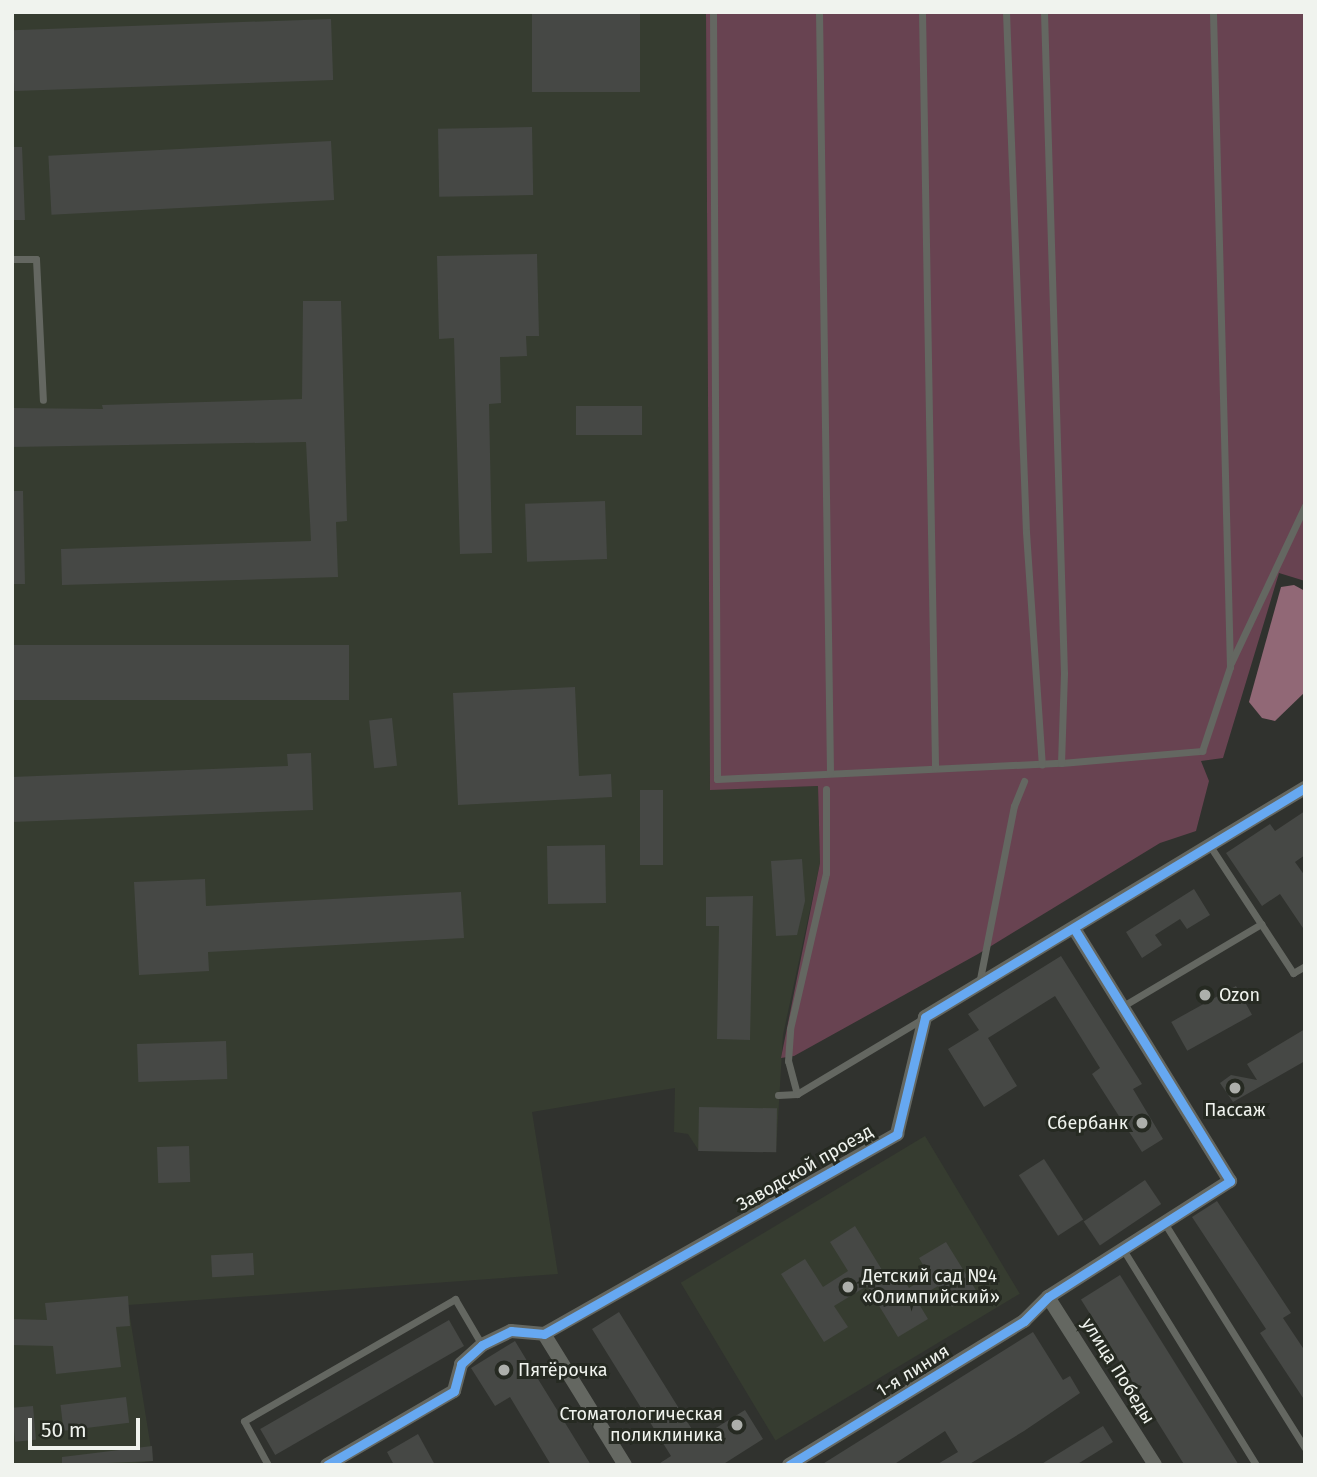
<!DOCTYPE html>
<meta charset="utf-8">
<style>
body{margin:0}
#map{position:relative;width:1317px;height:1477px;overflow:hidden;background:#30322e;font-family:"Fira Sans",sans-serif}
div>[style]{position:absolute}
.built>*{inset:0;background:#363c30;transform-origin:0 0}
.green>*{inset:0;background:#684351}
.water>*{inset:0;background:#916876}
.building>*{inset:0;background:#464845;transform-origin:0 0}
.service>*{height:7px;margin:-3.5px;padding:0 3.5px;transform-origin:3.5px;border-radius:3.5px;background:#646761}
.minor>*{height:14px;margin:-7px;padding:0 7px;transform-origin:7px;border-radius:7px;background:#646761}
.cycleway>*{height:9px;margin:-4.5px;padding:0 4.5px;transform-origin:4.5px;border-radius:4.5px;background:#66a8f1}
.dots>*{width:19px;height:19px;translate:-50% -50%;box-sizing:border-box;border:4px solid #262a22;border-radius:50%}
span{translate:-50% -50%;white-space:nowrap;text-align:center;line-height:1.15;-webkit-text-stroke:6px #262a22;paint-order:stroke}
.poi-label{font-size:18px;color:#f0f3ee}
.left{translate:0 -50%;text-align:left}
.right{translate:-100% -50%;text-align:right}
.street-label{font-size:18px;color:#f0f3ee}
.frame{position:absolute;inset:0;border:14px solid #f0f3ee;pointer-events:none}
.scale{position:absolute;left:28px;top:1418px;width:112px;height:32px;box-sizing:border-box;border:4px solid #f0f3ee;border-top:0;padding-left:9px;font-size:21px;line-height:24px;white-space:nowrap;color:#f0f3ee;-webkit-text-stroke:5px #262a22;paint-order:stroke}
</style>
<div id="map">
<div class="built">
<i style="clip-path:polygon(12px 12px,706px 12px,710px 789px,818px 786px,820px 863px,783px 1035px,776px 1152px,699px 1151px,688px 1134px,674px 1132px,675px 1088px,532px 1112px,558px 1274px,128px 1305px,153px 1461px,119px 1465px,12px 1465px)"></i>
<i style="left:925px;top:1136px;width:184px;height:285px;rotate:59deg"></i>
</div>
<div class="green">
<i style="clip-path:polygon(706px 12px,1305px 12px,1305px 581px,1279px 573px,1223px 758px,1201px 761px,1209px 781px,1196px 831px,1160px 843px,978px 954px,794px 1056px,781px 1058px,820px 863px,818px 786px,710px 790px)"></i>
</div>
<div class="water">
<i style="clip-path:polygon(1294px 585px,1305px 591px,1305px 692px,1275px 721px,1262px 718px,1249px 702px,1281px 587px)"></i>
</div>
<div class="building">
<i style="left:532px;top:12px;width:108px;height:80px"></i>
<i style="left:331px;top:19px;width:61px;height:319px;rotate:88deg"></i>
<i style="left:532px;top:127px;width:68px;height:94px;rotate:89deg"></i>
<i style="left:331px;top:141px;width:59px;height:283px;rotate:87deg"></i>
<i style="clip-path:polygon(12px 147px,22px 147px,25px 220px,12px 220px)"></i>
<i style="clip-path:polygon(537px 254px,539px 336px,526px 336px,527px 356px,500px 357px,501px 403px,489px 404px,492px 553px,460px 554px,454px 338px,439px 339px,437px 256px)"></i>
<i style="clip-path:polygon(303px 301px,341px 301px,347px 521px,336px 522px,338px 577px,62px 585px,61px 549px,311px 541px,306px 442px,12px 447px,12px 408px,103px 409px,102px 405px,302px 399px)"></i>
<i style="left:642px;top:406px;width:29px;height:66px;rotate:90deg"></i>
<i style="clip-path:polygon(12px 491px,23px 491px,25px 584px,12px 584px)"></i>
<i style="left:605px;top:501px;width:58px;height:80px;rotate:88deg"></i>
<i style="left:349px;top:645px;width:55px;height:337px;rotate:90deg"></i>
<i style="clip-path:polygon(575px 687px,579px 776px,611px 774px,612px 797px,458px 805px,453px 693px)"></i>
<i style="left:392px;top:718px;width:48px;height:23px;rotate:84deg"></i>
<i style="clip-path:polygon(311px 753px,313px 810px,12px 822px,12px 777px,288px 766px,287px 754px)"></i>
<i style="left:640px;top:790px;width:23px;height:75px"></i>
<i style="clip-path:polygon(1305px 811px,1305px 855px,1295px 862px,1305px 876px,1305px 931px,1280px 894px,1262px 906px,1226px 853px,1270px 824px,1275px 831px)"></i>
<i style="left:605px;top:845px;width:58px;height:58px;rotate:89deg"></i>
<i style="clip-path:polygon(802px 859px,805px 901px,797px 935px,776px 936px,771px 861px)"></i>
<i style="clip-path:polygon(205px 879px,206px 906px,461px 892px,464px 938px,208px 952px,209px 971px,139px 975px,134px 882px)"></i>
<i style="clip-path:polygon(1194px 889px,1210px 915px,1187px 929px,1180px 919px,1155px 935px,1162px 945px,1142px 958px,1126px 932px)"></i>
<i style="clip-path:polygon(753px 896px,750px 1040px,717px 1039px,719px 926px,706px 926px,706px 897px)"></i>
<i style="clip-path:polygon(1061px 956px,1142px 1084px,1133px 1089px,1163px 1139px,1142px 1152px,1092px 1074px,1100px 1068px,1055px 996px,988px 1038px,1017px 1086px,984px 1107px,948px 1049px,979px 1030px,968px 1014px)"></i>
<i style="left:1236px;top:986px;width:33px;height:74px;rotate:61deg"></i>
<i style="clip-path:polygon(1305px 1029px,1305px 1061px,1233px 1102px,1220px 1083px,1231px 1075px,1257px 1080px,1247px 1064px)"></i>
<i style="left:226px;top:1041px;width:38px;height:89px;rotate:88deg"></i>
<i style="left:699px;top:1107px;width:78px;height:44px;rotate:1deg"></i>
<i style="left:189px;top:1146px;width:36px;height:32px;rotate:88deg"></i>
<i style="left:1044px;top:1159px;width:72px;height:30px;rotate:57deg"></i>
<i style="left:1145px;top:1180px;width:29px;height:74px;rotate:56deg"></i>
<i style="clip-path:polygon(1217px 1201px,1291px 1313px,1283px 1318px,1305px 1351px,1305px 1401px,1260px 1333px,1266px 1329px,1192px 1217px)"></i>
<i style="clip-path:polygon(855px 1226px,887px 1278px,899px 1271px,909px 1288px,929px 1275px,919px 1258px,946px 1242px,977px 1292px,952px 1307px,938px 1286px,916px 1299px,928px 1319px,898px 1337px,867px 1286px,834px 1306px,848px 1327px,824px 1342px,781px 1274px,805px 1259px,823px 1287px,848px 1271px,830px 1242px)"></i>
<i style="left:253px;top:1253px;width:22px;height:42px;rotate:87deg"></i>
<i style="left:1120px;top:1275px;width:223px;height:46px;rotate:58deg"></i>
<i style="clip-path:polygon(128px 1296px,130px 1326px,116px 1327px,121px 1367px,56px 1374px,53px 1346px,12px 1345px,12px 1319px,47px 1320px,45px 1303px)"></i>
<i style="clip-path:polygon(619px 1312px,698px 1439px,745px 1410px,763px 1439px,722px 1465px,657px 1465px,671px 1456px,592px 1329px)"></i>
<i style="left:449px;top:1320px;width:30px;height:218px;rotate:60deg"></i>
<i style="clip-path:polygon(1033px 1332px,1063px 1380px,1070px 1376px,1080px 1393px,1024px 1431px,968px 1465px,936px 1465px,958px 1452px,945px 1431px,893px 1465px,821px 1465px)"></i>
<i style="clip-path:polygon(515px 1341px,538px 1379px,591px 1465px,551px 1465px,510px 1397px,495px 1406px,471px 1368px)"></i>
<i style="left:126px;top:1397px;width:26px;height:66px;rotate:83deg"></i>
<i style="left:33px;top:1406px;width:34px;height:21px;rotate:85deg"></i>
<i style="clip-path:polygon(1103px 1426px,1113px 1442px,1076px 1465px,1040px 1465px)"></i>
<i style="clip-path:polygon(418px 1434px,435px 1465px,394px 1465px,387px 1452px)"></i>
<i style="clip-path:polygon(152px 1446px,153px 1461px,62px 1465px,62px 1457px)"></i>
</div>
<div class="service">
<i style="left:713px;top:12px;width:767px;rotate:89.7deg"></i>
<i style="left:717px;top:779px;width:344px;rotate:-2.7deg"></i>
<i style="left:1061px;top:763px;width:142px;rotate:-4.9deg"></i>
<i style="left:1202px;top:751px;width:89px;rotate:-71.6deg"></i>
<i style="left:1230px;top:667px;width:655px;rotate:-91.49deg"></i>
<i style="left:819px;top:12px;width:761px;rotate:89.17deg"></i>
<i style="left:922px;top:12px;width:756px;rotate:89.01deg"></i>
<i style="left:1006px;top:12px;width:520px;rotate:87.8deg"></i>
<i style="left:1026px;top:532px;width:233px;rotate:86.1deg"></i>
<i style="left:1044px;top:12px;width:661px;rotate:88.27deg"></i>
<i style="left:1064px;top:673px;width:90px;rotate:91.9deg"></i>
<i style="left:12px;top:259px;width:24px"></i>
<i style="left:36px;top:259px;width:141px;rotate:87.2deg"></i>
<i style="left:1231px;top:663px;width:174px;rotate:-64.8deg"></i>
<i style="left:1210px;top:846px;width:152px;rotate:56.8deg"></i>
<i style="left:1293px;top:973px;width:14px;rotate:-30deg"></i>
<i style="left:979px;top:984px;width:181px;rotate:-78.9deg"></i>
<i style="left:1014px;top:806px;width:27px;rotate:-68deg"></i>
<i style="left:1123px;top:1006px;width:161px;rotate:-30.7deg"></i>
<i style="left:797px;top:1094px;width:34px;rotate:-105deg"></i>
<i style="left:788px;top:1061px;width:32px;rotate:-86deg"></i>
<i style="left:790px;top:1029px;width:160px;rotate:-77deg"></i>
<i style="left:826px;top:873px;width:84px;rotate:-90deg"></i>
<i style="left:778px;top:1095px;width:19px;rotate:-3deg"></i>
<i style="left:797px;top:1094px;width:148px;rotate:-30.9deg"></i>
<i style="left:1165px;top:1224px;width:264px;rotate:58deg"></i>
<i style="left:1124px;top:1251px;width:251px;rotate:58.3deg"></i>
<i style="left:268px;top:1465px;width:50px;rotate:-118.6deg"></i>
<i style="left:244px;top:1421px;width:244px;rotate:-30deg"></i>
<i style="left:455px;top:1299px;width:53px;rotate:59.6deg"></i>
</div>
<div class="minor">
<i style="left:1048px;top:1297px;width:199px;rotate:57.5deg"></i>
<i style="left:544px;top:1334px;width:154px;rotate:58.3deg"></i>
<i style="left:327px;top:1465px;width:147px;rotate:-30.2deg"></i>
<i style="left:454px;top:1391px;width:28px;rotate:-75deg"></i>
<i style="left:461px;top:1364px;width:28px;rotate:-42deg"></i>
<i style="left:482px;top:1345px;width:32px;rotate:-26deg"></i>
<i style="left:511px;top:1331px;width:33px;rotate:5deg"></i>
<i style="left:544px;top:1334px;width:406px;rotate:-29.5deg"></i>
<i style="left:897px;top:1134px;width:120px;rotate:-76.5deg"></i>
<i style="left:925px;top:1017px;width:444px;rotate:-31.1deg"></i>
<i style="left:789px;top:1465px;width:276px;rotate:-31.5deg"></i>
<i style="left:1024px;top:1321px;width:34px;rotate:-45deg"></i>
<i style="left:1048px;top:1297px;width:216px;rotate:-32.5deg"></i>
<i style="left:1230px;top:1181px;width:297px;rotate:-121.7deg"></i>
</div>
<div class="cycleway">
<i style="left:327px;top:1465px;width:147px;rotate:-30.2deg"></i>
<i style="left:454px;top:1391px;width:28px;rotate:-75deg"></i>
<i style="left:461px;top:1364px;width:28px;rotate:-42deg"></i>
<i style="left:482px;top:1345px;width:32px;rotate:-26deg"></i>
<i style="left:511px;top:1331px;width:33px;rotate:5deg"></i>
<i style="left:544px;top:1334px;width:406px;rotate:-29.5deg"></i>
<i style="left:897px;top:1134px;width:120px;rotate:-76.5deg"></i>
<i style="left:925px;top:1017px;width:444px;rotate:-31.1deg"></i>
<i style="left:789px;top:1465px;width:276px;rotate:-31.5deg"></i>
<i style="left:1024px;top:1321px;width:34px;rotate:-45deg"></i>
<i style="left:1048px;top:1297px;width:216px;rotate:-32.5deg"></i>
<i style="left:1230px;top:1181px;width:297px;rotate:-121.7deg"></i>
</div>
<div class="dots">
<i style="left:1205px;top:995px;background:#adafab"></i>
<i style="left:1235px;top:1088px;background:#adafab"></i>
<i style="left:1142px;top:1123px;background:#adafab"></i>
<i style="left:848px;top:1287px;background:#adafab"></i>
<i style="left:504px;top:1370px;background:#adafab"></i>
<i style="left:737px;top:1425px;background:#adafab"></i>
</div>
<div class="poi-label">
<span class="left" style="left:1219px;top:995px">Ozon</span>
<span style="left:1235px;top:1110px">Пассаж</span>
<span class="right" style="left:1128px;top:1123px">Сбербанк</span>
<span class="left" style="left:862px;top:1287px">Детский сад №4<br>«Олимпийский»</span>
<span class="left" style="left:518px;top:1370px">Пятёрочка</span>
<span class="right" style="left:723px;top:1425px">Стоматологическая<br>поликлиника</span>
</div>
<div class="street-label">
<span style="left:805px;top:1168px;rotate:-30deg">Заводской проезд</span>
<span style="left:913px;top:1371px;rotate:-32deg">1-я линия</span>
<span style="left:1118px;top:1371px;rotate:58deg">улица Победы</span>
</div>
<div class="frame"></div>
<div class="scale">50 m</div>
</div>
